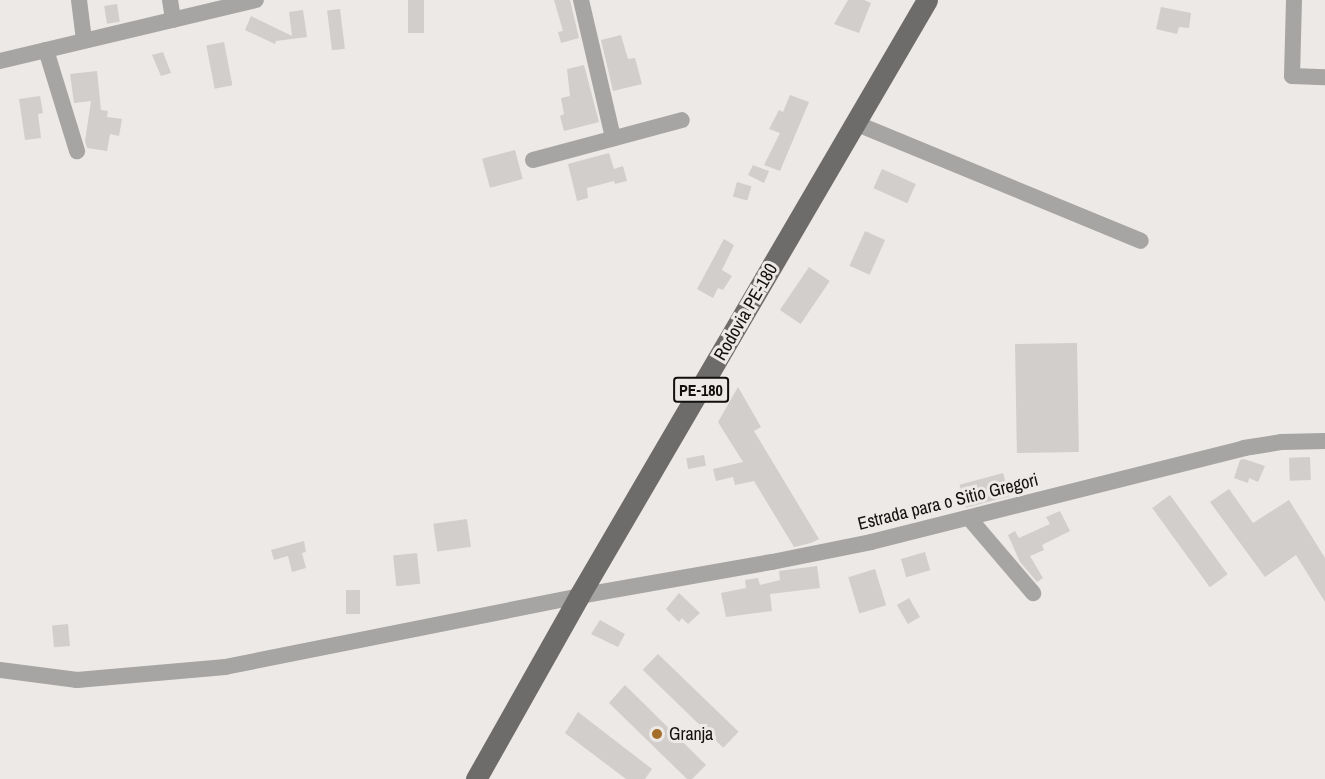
<!DOCTYPE html>
<style>
body{margin:0}
#map{position:relative;width:1325px;height:779px;overflow:hidden;background:#ece9e6;font-family:"Archivo Narrow",sans-serif}
div>[style]{position:absolute}
.building>*{inset:0;background:#d1cecb;transform-origin:0 0}
.minor>*{height:16px;margin:-8px;padding:0 8px;transform-origin:8px;border-radius:8px;background:#a6a5a3}
.major>*{height:21px;margin:-10.5px;padding:0 10.5px;transform-origin:10.5px;border-radius:10.5px;background:#6e6c6a}
.dots>*{width:16px;height:16px;translate:-50% -50%;box-sizing:border-box;border:3px solid #ece9e6;border-radius:50%}
span{translate:-50% -50%;white-space:nowrap;text-align:center;line-height:1.15;-webkit-text-stroke:6px #ece9e6;paint-order:stroke}
.shield-label span{padding:2px 4px;background:#ece9e6;border:2px solid;border-radius:4px;-webkit-text-stroke-width:0}
.shield-label{font-size:16px;color:#121110;font-weight:700}
.street-label{font-size:18px;color:#121110}
.poi-label{font-size:18px;color:#121110}
.left{translate:0 -50%;text-align:left}
</style>
<div id="map">
<div class="building">
<i style="left:408px;top:0;width:16px;height:33px"></i>
<i style="clip-path:polygon(554px 0,570px 0,579px 38px,561px 43px,558px 32px,563px 31px)"></i>
<i style="clip-path:polygon(848px 0,864px 0,871px 3px,859px 33px,834px 24px)"></i>
<i style="left:117px;top:4px;width:18px;height:13px;rotate:81deg"></i>
<i style="clip-path:polygon(1161px 7px,1191px 13px,1189px 28px,1179px 27px,1177px 34px,1156px 29px)"></i>
<i style="left:340px;top:9px;width:40px;height:13px;rotate:83deg"></i>
<i style="clip-path:polygon(303px 10px,307px 37px,276px 41px,275px 44px,245px 30px,251px 16px,292px 36px,289px 12px)"></i>
<i style="clip-path:polygon(621px 35px,628px 59px,635px 58px,642px 84px,613px 91px,601px 40px)"></i>
<i style="left:224px;top:42px;width:44px;height:18px;rotate:79deg"></i>
<i style="clip-path:polygon(163px 52px,171px 73px,161px 76px,152px 55px)"></i>
<i style="clip-path:polygon(584px 65px,599px 122px,564px 131px,560px 116px,564px 114px,561px 98px,570px 96px,567px 69px)"></i>
<i style="clip-path:polygon(97px 71px,101px 110px,108px 111px,107px 117px,122px 119px,119px 136px,110px 134px,107px 151px,87px 148px,85px 141px,91px 101px,74px 103px,70px 74px)"></i>
<i style="clip-path:polygon(790px 95px,809px 102px,780px 171px,764px 165px,780px 133px,769px 129px,779px 110px,783px 112px)"></i>
<i style="clip-path:polygon(40px 96px,43px 113px,38px 114px,41px 138px,25px 140px,19px 99px)"></i>
<i style="left:515px;top:150px;width:30px;height:34px;rotate:75deg"></i>
<i style="clip-path:polygon(609px 153px,614px 169px,623px 166px,627px 181px,615px 184px,614px 181px,587px 188px,588px 198px,577px 201px,568px 164px)"></i>
<i style="clip-path:polygon(753px 165px,769px 171px,764px 183px,748px 175px)"></i>
<i style="left:882px;top:169px;width:37px;height:21px;rotate:24deg"></i>
<i style="left:737px;top:182px;width:15px;height:15px;rotate:16deg"></i>
<i style="left:865px;top:231px;width:22px;height:38px;rotate:24deg"></i>
<i style="clip-path:polygon(724px 239px,734px 245px,722px 270px,732px 276px,723px 290px,718px 288px,713px 298px,697px 289px)"></i>
<i style="left:809px;top:267px;width:25px;height:52px;rotate:34deg"></i>
<i style="left:1077px;top:343px;width:109px;height:62px;rotate:89deg"></i>
<i style="clip-path:polygon(738px 387px,761px 427px,754px 431px,819px 539px,811px 543px,794px 547px,754px 481px,735px 485px,733px 477px,716px 481px,713px 469px,743px 462px,718px 422px)"></i>
<i style="left:704px;top:455px;width:11px;height:18px;rotate:80deg"></i>
<i style="left:1310px;top:457px;width:23px;height:21px;rotate:88deg"></i>
<i style="clip-path:polygon(1244px 459px,1265px 466px,1258px 482px,1249px 478px,1248px 483px,1234px 478px,1240px 460px)"></i>
<i style="left:1003px;top:473px;width:24px;height:45px;rotate:75deg"></i>
<i style="clip-path:polygon(1229px 489px,1253px 523px,1289px 500px,1325px 558px,1325px 602px,1296px 555px,1265px 577px,1210px 502px)"></i>
<i style="left:1170px;top:495px;width:98px;height:22px;rotate:54deg"></i>
<i style="clip-path:polygon(1060px 511px,1070px 531px,1042px 545px,1044px 550px,1030px 556px,1043px 578px,1037px 582px,1020px 562px,1008px 535px,1015px 531px,1019px 538px,1050px 524px,1046px 517px)"></i>
<i style="left:467px;top:519px;width:28px;height:34px;rotate:82deg"></i>
<i style="clip-path:polygon(304px 541px,306px 552px,302px 553px,306px 568px,292px 572px,288px 556px,274px 560px,271px 550px)"></i>
<i style="left:925px;top:552px;width:19px;height:25px;rotate:74deg"></i>
<i style="left:417px;top:553px;width:31px;height:24px;rotate:84deg"></i>
<i style="clip-path:polygon(817px 566px,820px 588px,770px 594px,772px 611px,726px 617px,721px 593px,746px 588px,745px 580px,758px 578px,760px 585px,780px 580px,779px 571px)"></i>
<i style="left:875px;top:569px;width:38px;height:28px;rotate:73deg"></i>
<i style="left:346px;top:590px;width:14px;height:24px"></i>
<i style="clip-path:polygon(679px 593px,700px 613px,688px 624px,682px 618px,679px 622px,666px 609px)"></i>
<i style="left:909px;top:598px;width:22px;height:14px;rotate:60deg"></i>
<i style="clip-path:polygon(600px 620px,625px 634px,618px 647px,591px 634px)"></i>
<i style="left:68px;top:624px;width:22px;height:16px;rotate:85deg"></i>
<i style="left:658px;top:654px;width:112px;height:22px;rotate:44deg"></i>
<i style="clip-path:polygon(625px 685px,706px 765px,692px 779px,687px 779px,609px 703px)"></i>
<i style="clip-path:polygon(578px 712px,652px 769px,645px 779px,626px 779px,565px 733px)"></i>
</div>
<div class="minor">
<i style="left:79px;top:0;width:40px;rotate:82.9deg"></i>
<i style="left:170px;top:0;width:20px;rotate:81deg"></i>
<i style="left:581px;top:0;width:142px;rotate:76.9deg"></i>
<i style="left:1294px;top:0;width:76px;rotate:91.5deg"></i>
<i style="left:1292px;top:76px;width:33px;rotate:2deg"></i>
<i style="left:46px;top:50px;width:106px;rotate:72.9deg"></i>
<i style="left:0;top:61px;width:263px;rotate:-13.4deg"></i>
<i style="left:855px;top:123px;width:309px;rotate:22.4deg"></i>
<i style="left:533px;top:160px;width:154px;rotate:-15deg"></i>
<i style="left:969px;top:518px;width:99px;rotate:49.5deg"></i>
<i style="left:0;top:670px;width:78px;rotate:7.4deg"></i>
<i style="left:77px;top:680px;width:149px;rotate:-5deg"></i>
<i style="left:225px;top:667px;width:361px;rotate:-11.3deg"></i>
<i style="left:579px;top:596px;width:196px;rotate:-10deg"></i>
<i style="left:772px;top:562px;width:101px;rotate:-11.4deg"></i>
<i style="left:871px;top:542px;width:385px;rotate:-14.1deg"></i>
<i style="left:1244px;top:448px;width:37px;rotate:-9deg"></i>
<i style="left:1281px;top:442px;width:44px;rotate:-1.3deg"></i>
</div>
<div class="major">
<i style="left:476px;top:779px;width:210px;rotate:-60.6deg"></i>
<i style="left:579px;top:596px;width:690px;rotate:-59.72deg"></i>
</div>
<div class="dots">
<i style="left:657px;top:734px;background:#a56d2a"></i>
</div>
<div class="shield-label">
<span style="left:701px;top:390px">PE-180</span>
</div>
<div class="street-label">
<span style="left:746px;top:312px;rotate:-60deg">Rodovia PE-180</span>
<span style="left:948px;top:502px;rotate:-14deg">Estrada para o Sitio Gregori</span>
</div>
<div class="poi-label">
<span class="left" style="left:669px;top:734px">Granja</span>
</div>
</div>
